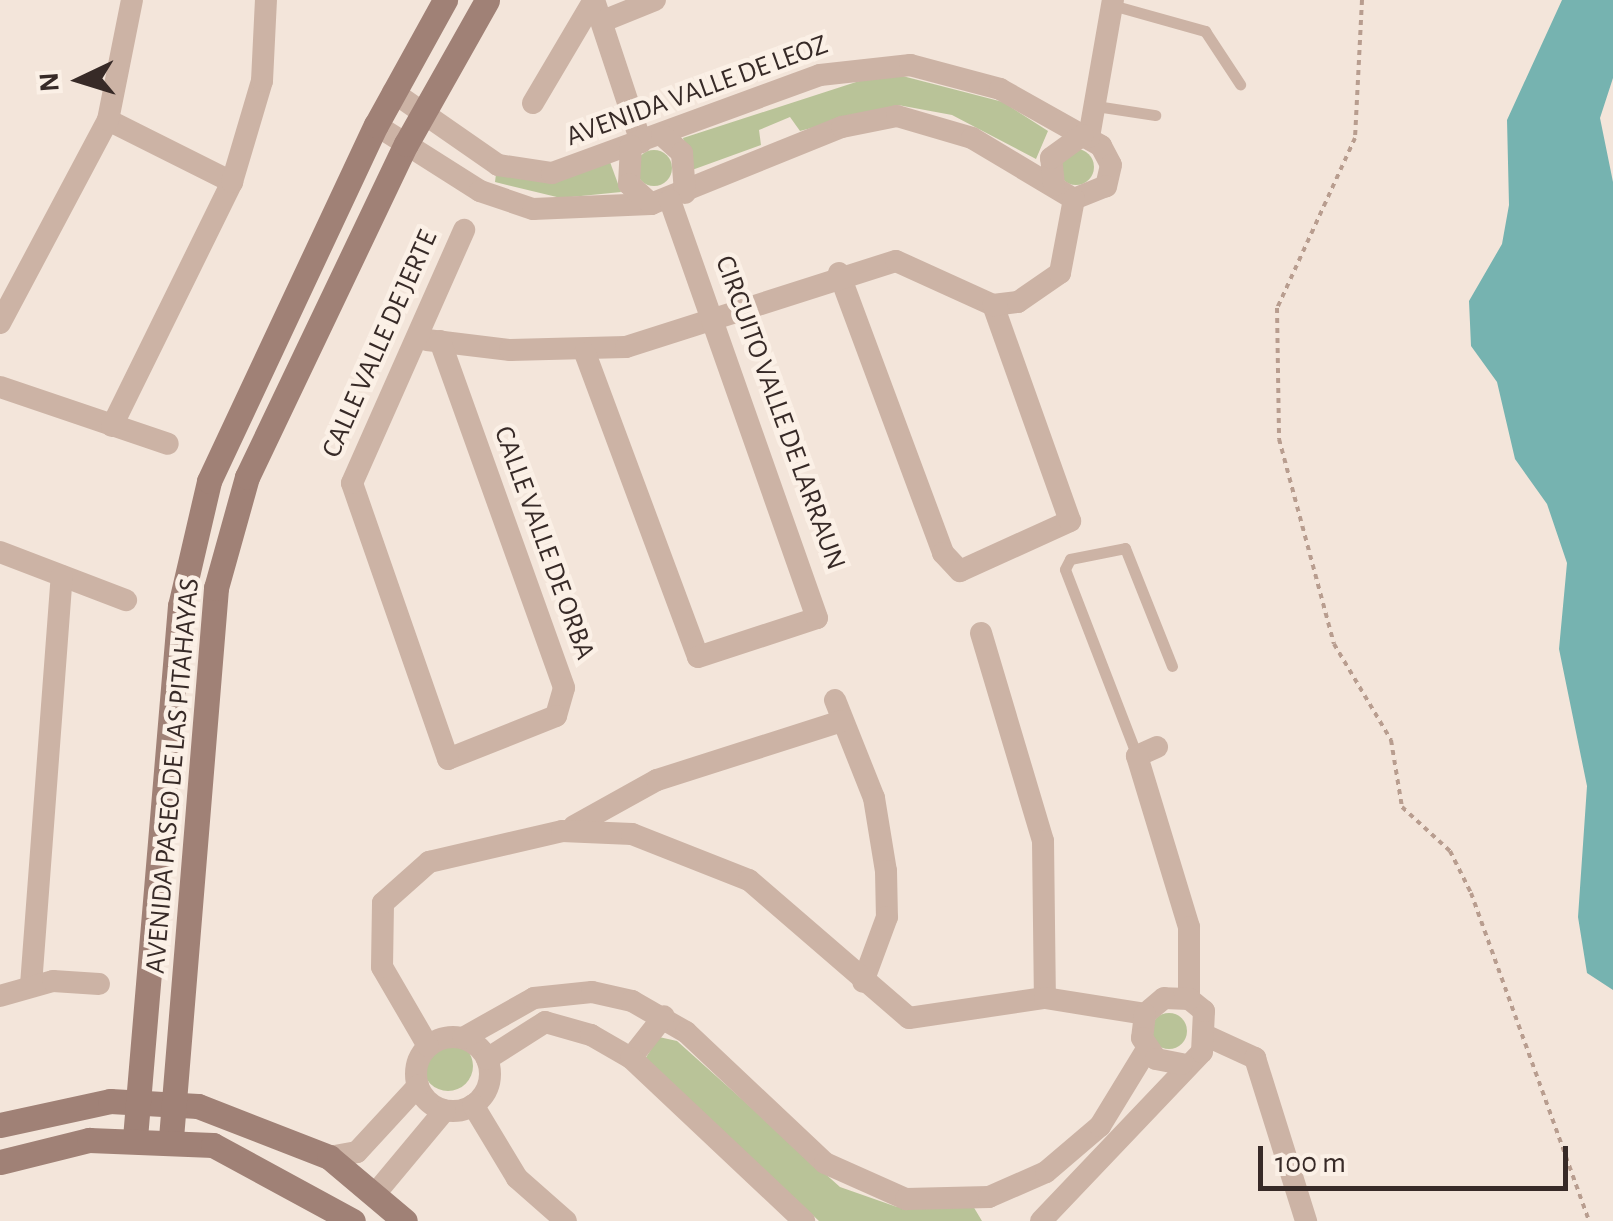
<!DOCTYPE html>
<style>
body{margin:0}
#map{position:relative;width:1613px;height:1221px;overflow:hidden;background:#f3e5da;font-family:"Alegreya Sans",sans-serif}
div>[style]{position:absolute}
.green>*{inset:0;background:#b9c398}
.round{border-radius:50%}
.water>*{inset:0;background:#76b3b0}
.path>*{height:4px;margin-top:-2px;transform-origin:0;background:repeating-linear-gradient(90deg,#b89d8f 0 5px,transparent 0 10px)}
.lane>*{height:11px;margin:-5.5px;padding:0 5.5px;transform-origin:5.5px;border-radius:5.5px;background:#ccb3a5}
.street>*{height:22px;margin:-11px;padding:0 11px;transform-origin:11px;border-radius:11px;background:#ccb3a5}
.street>.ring{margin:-11px;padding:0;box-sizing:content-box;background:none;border:22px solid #ccb3a5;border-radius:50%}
.secondary>*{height:25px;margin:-12.5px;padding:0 12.5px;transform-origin:12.5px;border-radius:12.5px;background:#a08176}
span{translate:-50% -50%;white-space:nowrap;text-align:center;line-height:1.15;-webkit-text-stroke:9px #fbf0e6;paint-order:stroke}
.street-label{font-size:28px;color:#372a27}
.north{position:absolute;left:30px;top:30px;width:100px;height:100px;-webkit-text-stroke:8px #fbf0e6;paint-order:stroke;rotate:266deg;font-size:28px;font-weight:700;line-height:40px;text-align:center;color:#372a27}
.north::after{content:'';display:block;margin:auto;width:35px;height:45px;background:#372a27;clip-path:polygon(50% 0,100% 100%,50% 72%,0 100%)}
.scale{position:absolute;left:1258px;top:1146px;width:310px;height:45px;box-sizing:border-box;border:5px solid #372a27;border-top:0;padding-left:12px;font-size:30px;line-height:35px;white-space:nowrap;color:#372a27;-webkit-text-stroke:8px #fbf0e6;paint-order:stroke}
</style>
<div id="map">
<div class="green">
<i style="clip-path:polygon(887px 72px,1003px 102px,1048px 131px,1036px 159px,952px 115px,898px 105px,800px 131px,790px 117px,759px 130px,761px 145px,692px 170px,683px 138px)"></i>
<i class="round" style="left:1058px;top:149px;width:36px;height:36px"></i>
<i class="round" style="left:636px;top:150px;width:36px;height:36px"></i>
<i style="clip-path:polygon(610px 162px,621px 192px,561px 198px,495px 182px,496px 174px)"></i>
<i class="round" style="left:1151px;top:1013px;width:36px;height:36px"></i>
<i style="clip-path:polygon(659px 1037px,677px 1041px,840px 1187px,897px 1207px,973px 1206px,982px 1221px,819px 1221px,645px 1059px)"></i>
<i class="round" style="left:423px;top:1041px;width:50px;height:50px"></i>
</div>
<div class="water">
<i style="clip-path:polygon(1562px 0,1613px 0,1613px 78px,1600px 118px,1613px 182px,1613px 990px,1587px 973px,1578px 917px,1587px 786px,1559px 649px,1567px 563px,1547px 504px,1515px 459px,1497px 382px,1471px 346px,1469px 301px,1502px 244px,1509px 205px,1507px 120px)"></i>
</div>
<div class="path">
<i style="left:1362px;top:0;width:138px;rotate:92.9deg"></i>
<i style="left:1355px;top:138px;width:187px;rotate:114.6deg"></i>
<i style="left:1277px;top:308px;width:131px;rotate:89.1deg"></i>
<i style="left:1279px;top:439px;width:212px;rotate:75deg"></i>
<i style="left:1334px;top:644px;width:112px;rotate:59.3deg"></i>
<i style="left:1391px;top:740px;width:68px;rotate:80.7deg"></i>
<i style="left:1402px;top:807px;width:65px;rotate:42.5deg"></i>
<i style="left:1450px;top:851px;width:47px;rotate:63.4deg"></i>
<i style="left:1471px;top:893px;width:349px;rotate:70.2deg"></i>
</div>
<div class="lane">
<i style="left:1112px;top:5px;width:97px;rotate:15.6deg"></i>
<i style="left:1205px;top:31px;width:64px;rotate:56.6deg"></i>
<i style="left:1096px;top:106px;width:60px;rotate:8.7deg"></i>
<i style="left:1137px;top:756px;width:200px;rotate:-111.1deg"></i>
<i style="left:1065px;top:569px;width:11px;rotate:-63deg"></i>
<i style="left:1070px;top:559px;width:56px;rotate:-11.3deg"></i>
<i style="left:1125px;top:548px;width:127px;rotate:68.3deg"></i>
</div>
<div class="street">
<i style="left:594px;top:0;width:150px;rotate:71.7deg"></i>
<i style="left:603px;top:21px;width:56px;rotate:-22deg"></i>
<i style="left:393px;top:92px;width:128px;rotate:34.8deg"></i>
<i style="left:498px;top:165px;width:55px;rotate:8.4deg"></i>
<i style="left:552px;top:173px;width:285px;rotate:-20.1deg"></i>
<i style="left:820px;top:75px;width:91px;rotate:-6.3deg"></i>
<i style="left:910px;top:65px;width:93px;rotate:14.9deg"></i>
<i style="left:1000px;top:89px;width:116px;rotate:29.4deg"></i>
<i style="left:1101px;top:146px;width:21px;rotate:62deg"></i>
<i style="left:1111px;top:165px;width:22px;rotate:103deg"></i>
<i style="left:1106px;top:186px;width:35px;rotate:158deg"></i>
<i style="left:533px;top:103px;width:120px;rotate:-59.4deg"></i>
<i style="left:108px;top:120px;width:139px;rotate:26.6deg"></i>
<i style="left:376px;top:125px;width:123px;rotate:32.4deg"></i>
<i style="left:480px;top:191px;width:56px;rotate:18.8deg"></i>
<i style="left:533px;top:209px;width:118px;rotate:-2.4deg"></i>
<i style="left:651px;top:204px;width:206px;rotate:-22deg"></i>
<i style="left:842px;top:127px;width:56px;rotate:-11.3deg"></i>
<i style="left:897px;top:116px;width:78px;rotate:16.3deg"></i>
<i style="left:972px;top:138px;width:119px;rotate:30.9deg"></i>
<i style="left:662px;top:135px;width:27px;rotate:42deg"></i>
<i style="left:682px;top:153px;width:40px;rotate:85.7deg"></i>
<i style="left:1089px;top:137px;width:139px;rotate:-80.1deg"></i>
<i style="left:631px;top:146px;width:38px;rotate:93deg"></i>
<i style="left:629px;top:184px;width:30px;rotate:42deg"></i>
<i style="left:1054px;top:185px;width:27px;rotate:-96deg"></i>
<i style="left:1051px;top:158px;width:39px;rotate:-36deg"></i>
<i style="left:839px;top:273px;width:299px;rotate:69.6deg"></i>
<i style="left:943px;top:553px;width:25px;rotate:47deg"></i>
<i style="left:960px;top:571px;width:121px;rotate:-24.4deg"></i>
<i style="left:1070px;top:521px;width:229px;rotate:-109.6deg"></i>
<i style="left:0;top:323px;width:230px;rotate:-62deg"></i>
<i style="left:108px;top:120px;width:122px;rotate:-78.7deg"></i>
<i style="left:427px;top:340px;width:84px;rotate:6.9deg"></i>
<i style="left:510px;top:350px;width:116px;rotate:-1.5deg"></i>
<i style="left:626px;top:347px;width:283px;rotate:-17.7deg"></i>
<i style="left:896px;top:261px;width:107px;rotate:24.4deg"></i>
<i style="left:993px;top:305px;width:25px;rotate:-7deg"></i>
<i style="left:1018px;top:302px;width:51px;rotate:-34.6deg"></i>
<i style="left:1060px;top:273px;width:75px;rotate:-79.3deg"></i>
<i style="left:440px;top:341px;width:368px;rotate:70.3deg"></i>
<i style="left:564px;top:688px;width:29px;rotate:106deg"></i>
<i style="left:556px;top:716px;width:116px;rotate:158.3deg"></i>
<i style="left:448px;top:759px;width:292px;rotate:-109.2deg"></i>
<i style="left:352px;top:483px;width:277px;rotate:-66.1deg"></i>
<i style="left:585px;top:353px;width:324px;rotate:69.6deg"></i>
<i style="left:698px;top:657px;width:125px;rotate:-18.1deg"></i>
<i style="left:817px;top:618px;width:443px;rotate:-109.4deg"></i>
<i style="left:0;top:387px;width:177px;rotate:18.7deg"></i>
<i style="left:112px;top:426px;width:272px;rotate:-63.8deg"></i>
<i style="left:232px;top:182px;width:105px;rotate:-73.5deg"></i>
<i style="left:262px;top:81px;width:81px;rotate:-87.2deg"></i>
<i style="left:0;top:552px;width:135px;rotate:20.9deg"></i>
<i style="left:981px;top:633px;width:217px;rotate:73.4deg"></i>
<i style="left:1043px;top:841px;width:157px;rotate:89.3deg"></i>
<i style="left:835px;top:700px;width:105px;rotate:68.3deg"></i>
<i style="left:874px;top:798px;width:74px;rotate:80.7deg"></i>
<i style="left:886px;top:871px;width:46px;rotate:88.8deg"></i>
<i style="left:887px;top:917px;width:69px;rotate:110.3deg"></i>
<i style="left:1157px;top:747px;width:22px;rotate:156deg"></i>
<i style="left:1137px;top:756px;width:179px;rotate:73.1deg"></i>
<i style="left:1189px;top:927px;width:72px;rotate:90deg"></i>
<i style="left:574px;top:826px;width:95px;rotate:-29deg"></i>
<i style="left:657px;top:780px;width:194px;rotate:-17.7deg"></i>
<i style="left:31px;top:985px;width:410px;rotate:-85.7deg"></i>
<i style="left:0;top:996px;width:55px;rotate:-15.8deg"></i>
<i style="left:53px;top:981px;width:46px;rotate:3.7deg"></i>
<i style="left:1209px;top:1037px;width:51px;rotate:24.5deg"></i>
<i style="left:1255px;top:1058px;width:171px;rotate:72.6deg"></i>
<i class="ring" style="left:416px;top:1037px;width:52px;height:52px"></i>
<i style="left:463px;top:1038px;width:81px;rotate:-29.4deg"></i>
<i style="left:534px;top:998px;width:58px;rotate:-5.9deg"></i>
<i style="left:592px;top:992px;width:41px;rotate:12.7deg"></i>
<i style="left:632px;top:1001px;width:62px;rotate:29.9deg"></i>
<i style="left:686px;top:1032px;width:191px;rotate:43.3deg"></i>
<i style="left:825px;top:1163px;width:89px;rotate:24deg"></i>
<i style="left:906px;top:1199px;width:83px;rotate:-1.4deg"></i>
<i style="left:989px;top:1197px;width:62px;rotate:-23.7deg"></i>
<i style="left:1046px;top:1172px;width:71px;rotate:-40.4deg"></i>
<i style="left:1100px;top:1126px;width:90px;rotate:-58.6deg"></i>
<i style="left:428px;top:1046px;width:91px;rotate:-120.2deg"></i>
<i style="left:382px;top:967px;width:64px;rotate:-89.1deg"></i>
<i style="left:383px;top:903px;width:62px;rotate:-41.7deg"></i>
<i style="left:429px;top:862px;width:137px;rotate:-13.1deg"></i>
<i style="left:562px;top:831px;width:70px;rotate:2.5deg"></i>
<i style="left:632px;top:834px;width:126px;rotate:21.5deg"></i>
<i style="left:749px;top:880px;width:211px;rotate:40.8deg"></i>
<i style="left:909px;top:1018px;width:137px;rotate:-8.4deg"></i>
<i style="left:1045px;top:998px;width:101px;rotate:9.1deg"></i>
<i style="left:631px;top:1058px;width:53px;rotate:-51.8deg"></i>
<i style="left:487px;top:1059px;width:69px;rotate:-32.5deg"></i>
<i style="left:545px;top:1022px;width:48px;rotate:15.8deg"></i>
<i style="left:591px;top:1035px;width:46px;rotate:29.9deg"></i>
<i style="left:631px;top:1058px;width:238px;rotate:43.3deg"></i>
<i style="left:473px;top:1105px;width:85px;rotate:58.9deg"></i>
<i style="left:517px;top:1178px;width:65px;rotate:41.3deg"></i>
<i style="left:329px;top:1157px;width:28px;rotate:-10deg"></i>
<i style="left:357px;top:1152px;width:90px;rotate:-47.3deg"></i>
<i style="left:375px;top:1194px;width:109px;rotate:-50.2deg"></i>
<i style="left:1041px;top:1221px;width:233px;rotate:-46.4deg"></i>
<i style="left:1202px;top:1052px;width:41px;rotate:-87.2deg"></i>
<i style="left:1204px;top:1011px;width:19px;rotate:-141deg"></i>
<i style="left:1189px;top:999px;width:25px;rotate:-178deg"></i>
<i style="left:1164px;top:998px;width:25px;rotate:140deg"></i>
<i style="left:1145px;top:1014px;width:24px;rotate:97deg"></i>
<i style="left:1142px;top:1038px;width:25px;rotate:56deg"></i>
<i style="left:1156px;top:1059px;width:26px;rotate:11deg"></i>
</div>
<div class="secondary">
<i style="left:0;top:1125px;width:113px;rotate:-12.3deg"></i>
<i style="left:110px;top:1101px;width:88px;rotate:3.3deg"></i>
<i style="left:198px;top:1106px;width:141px;rotate:21.3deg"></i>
<i style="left:329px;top:1157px;width:99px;rotate:40.1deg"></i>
<i style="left:135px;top:1138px;width:534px;rotate:-85.17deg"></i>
<i style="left:180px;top:606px;width:128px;rotate:-76.9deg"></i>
<i style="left:209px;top:481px;width:393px;rotate:-64.9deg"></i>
<i style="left:376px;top:125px;width:143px;rotate:-61.1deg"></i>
<i style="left:171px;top:1138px;width:552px;rotate:-85.32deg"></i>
<i style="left:216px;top:588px;width:115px;rotate:-74.4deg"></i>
<i style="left:247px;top:477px;width:369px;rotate:-64.5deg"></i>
<i style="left:406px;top:144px;width:165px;rotate:-60.6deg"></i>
<i style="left:0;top:1162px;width:92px;rotate:-13.9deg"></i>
<i style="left:89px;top:1140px;width:124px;rotate:2.3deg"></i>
<i style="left:213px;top:1145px;width:159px;rotate:28.5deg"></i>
</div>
<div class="street-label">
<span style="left:697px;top:91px;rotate:-20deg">AVENIDA VALLE DE LEOZ</span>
<span style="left:380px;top:344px;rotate:-66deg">CALLE VALLE DE JERTE</span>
<span style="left:780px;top:413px;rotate:70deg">CIRCUITO VALLE DE LARRAUN</span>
<span style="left:544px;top:543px;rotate:70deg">CALLE VALLE DE ORBA</span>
<span style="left:173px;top:776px;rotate:-85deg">AVENIDA PASEO DE LAS PITAHAYAS</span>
</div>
<div class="north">N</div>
<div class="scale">100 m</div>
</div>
